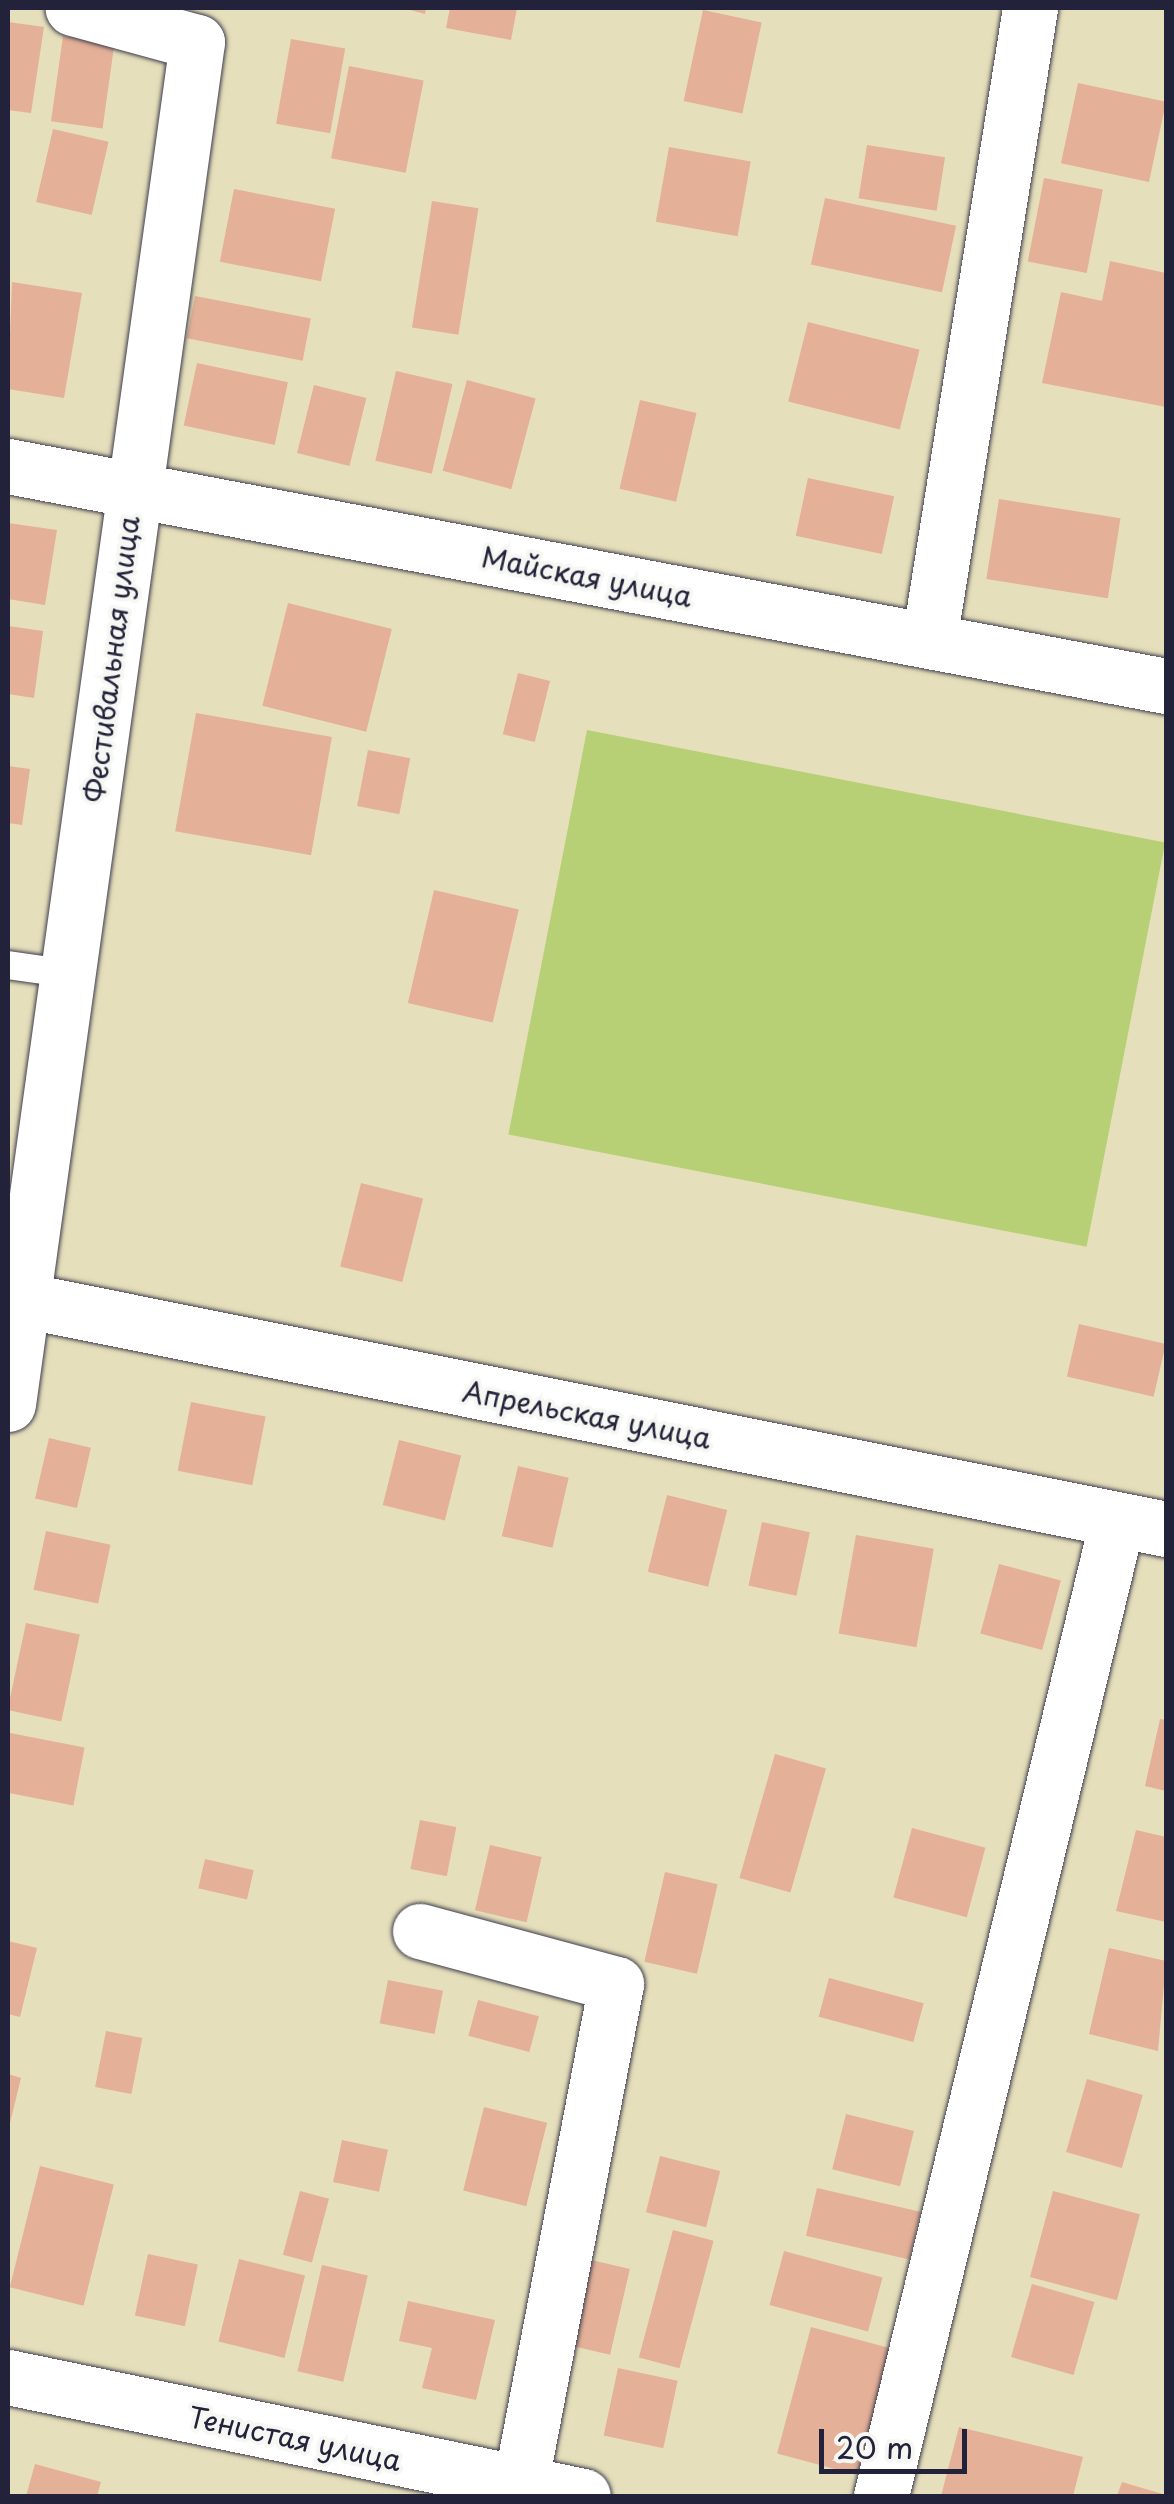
<!DOCTYPE html>
<meta charset="utf-8">
<style>
body{margin:0}
#map{position:relative;width:1174px;height:2504px;overflow:hidden;background:#e6dfbb;font-family:"Playpen Sans",sans-serif}
div>[style]{position:absolute}
.green>*{inset:0;background:#b8d075;transform-origin:0 0}
.building>*{inset:0;background:#e4b098;transform-origin:0 0}
.roads{filter:drop-shadow(0 0 2px #3f3e4e) drop-shadow(0 0 2px #3f3e4e)}
.service>*{height:28px;margin:-14px;padding:0 14px;transform-origin:14px;border-radius:14px;background:#fff}
.minor>*{height:55px;margin:-27.5px;padding:0 27.5px;transform-origin:27.5px;border-radius:27.5px;background:#fff}
.tertiary>*{height:55px;margin:-27.5px;padding:0 27.5px;transform-origin:27.5px;border-radius:27.5px;background:#fff}
span{translate:-50% -50%;white-space:nowrap;text-align:center;line-height:1.15;-webkit-text-stroke:8px #f6f6f2;paint-order:stroke}
.street-label{font-size:28px;color:#22223b}
.frame{position:absolute;inset:0;border:10px solid #22223b;pointer-events:none}
.scale{position:absolute;left:819px;top:2429px;width:148px;height:45px;box-sizing:border-box;border:5px solid #22223b;border-top:0;padding-left:12px;font-size:30px;line-height:35px;white-space:nowrap;color:#22223b;-webkit-text-stroke:8px #f6f6f2;paint-order:stroke}
</style>
<div id="map">
<div class="green">
<i style="left:587px;top:730px;width:589px;height:412px;rotate:11deg"></i>
</div>
<div class="building">
<i style="clip-path:polygon(403px 8px,426px 8px,425px 14px)"></i>
<i style="clip-path:polygon(450px 8px,517px 8px,511px 40px,446px 28px)"></i>
<i style="left:703px;top:10px;width:60px;height:93px;rotate:12deg"></i>
<i style="clip-path:polygon(8px 22px,44px 27px,31px 113px,8px 110px)"></i>
<i style="left:63px;top:36px;width:52px;height:86px;rotate:8deg"></i>
<i style="left:291px;top:39px;width:55px;height:86px;rotate:10deg"></i>
<i style="left:349px;top:66px;width:76px;height:94px;rotate:11deg"></i>
<i style="left:1078px;top:83px;width:90px;height:82px;rotate:12deg"></i>
<i style="left:53px;top:129px;width:57px;height:75px;rotate:13deg"></i>
<i style="left:867px;top:145px;width:79px;height:54px;rotate:9deg"></i>
<i style="left:669px;top:147px;width:83px;height:76px;rotate:10deg"></i>
<i style="left:1044px;top:178px;width:60px;height:85px;rotate:11deg"></i>
<i style="left:234px;top:189px;width:103px;height:74px;rotate:11deg"></i>
<i style="left:825px;top:198px;width:134px;height:68px;rotate:12deg"></i>
<i style="left:432px;top:201px;width:47px;height:128px;rotate:9deg"></i>
<i style="clip-path:polygon(1110px 261px,1166px 273px,1166px 407px,1042px 383px,1061px 292px,1102px 301px)"></i>
<i style="clip-path:polygon(12px 282px,82px 293px,64px 398px,8px 389px)"></i>
<i style="left:195px;top:296px;width:118px;height:43px;rotate:11deg"></i>
<i style="left:808px;top:322px;width:115px;height:82px;rotate:14deg"></i>
<i style="left:197px;top:363px;width:93px;height:64px;rotate:12deg"></i>
<i style="left:396px;top:371px;width:58px;height:92px;rotate:13deg"></i>
<i style="left:467px;top:380px;width:71px;height:94px;rotate:15deg"></i>
<i style="left:314px;top:385px;width:54px;height:70px;rotate:14deg"></i>
<i style="left:640px;top:400px;width:58px;height:91px;rotate:13deg"></i>
<i style="left:808px;top:478px;width:88px;height:59px;rotate:12deg"></i>
<i style="left:999px;top:499px;width:123px;height:81px;rotate:9deg"></i>
<i style="clip-path:polygon(8px 523px,57px 530px,45px 605px,8px 599px)"></i>
<i style="left:288px;top:603px;width:107px;height:106px;rotate:14deg"></i>
<i style="clip-path:polygon(8px 626px,43px 631px,34px 698px,8px 694px)"></i>
<i style="left:518px;top:673px;width:33px;height:63px;rotate:14deg"></i>
<i style="left:196px;top:713px;width:138px;height:120px;rotate:10deg"></i>
<i style="left:368px;top:750px;width:43px;height:57px;rotate:11deg"></i>
<i style="clip-path:polygon(8px 766px,30px 769px,22px 825px,8px 823px)"></i>
<i style="left:434px;top:890px;width:87px;height:116px;rotate:13deg"></i>
<i style="left:361px;top:1183px;width:64px;height:86px;rotate:14deg"></i>
<i style="left:1079px;top:1324px;width:89px;height:54px;rotate:13deg"></i>
<i style="left:191px;top:1402px;width:76px;height:70px;rotate:11deg"></i>
<i style="left:49px;top:1438px;width:43px;height:62px;rotate:13deg"></i>
<i style="left:399px;top:1440px;width:64px;height:67px;rotate:14deg"></i>
<i style="left:518px;top:1466px;width:52px;height:72px;rotate:13deg"></i>
<i style="left:667px;top:1495px;width:62px;height:79px;rotate:14deg"></i>
<i style="left:762px;top:1522px;width:49px;height:65px;rotate:12deg"></i>
<i style="left:46px;top:1531px;width:66px;height:60px;rotate:12deg"></i>
<i style="left:856px;top:1535px;width:79px;height:100px;rotate:10deg"></i>
<i style="left:999px;top:1564px;width:64px;height:72px;rotate:15deg"></i>
<i style="left:26px;top:1623px;width:55px;height:89px;rotate:12deg"></i>
<i style="clip-path:polygon(1160px 1719px,1166px 1720px,1166px 1791px,1145px 1786px)"></i>
<i style="left:10px;top:1733px;width:76px;height:59px;rotate:11deg"></i>
<i style="left:775px;top:1754px;width:53px;height:129px;rotate:16deg"></i>
<i style="left:420px;top:1820px;width:37px;height:50px;rotate:11deg"></i>
<i style="left:912px;top:1828px;width:76px;height:72px;rotate:15deg"></i>
<i style="clip-path:polygon(1136px 1830px,1166px 1837px,1166px 1922px,1116px 1911px)"></i>
<i style="left:490px;top:1845px;width:53px;height:67px;rotate:13deg"></i>
<i style="left:205px;top:1859px;width:50px;height:30px;rotate:13deg"></i>
<i style="left:665px;top:1872px;width:54px;height:92px;rotate:13deg"></i>
<i style="clip-path:polygon(8px 1941px,37px 1948px,20px 2017px,8px 2014px)"></i>
<i style="clip-path:polygon(1109px 1948px,1166px 1961px,1158px 2051px,1089px 2034px)"></i>
<i style="left:829px;top:1978px;width:98px;height:40px;rotate:15deg"></i>
<i style="left:388px;top:1980px;width:56px;height:44px;rotate:11deg"></i>
<i style="left:478px;top:2000px;width:63px;height:37px;rotate:15deg"></i>
<i style="left:106px;top:2031px;width:37px;height:57px;rotate:11deg"></i>
<i style="clip-path:polygon(8px 2074px,21px 2078px,9px 2127px,8px 2127px)"></i>
<i style="left:1087px;top:2079px;width:58px;height:76px;rotate:16deg"></i>
<i style="left:484px;top:2107px;width:65px;height:86px;rotate:14deg"></i>
<i style="left:846px;top:2114px;width:70px;height:57px;rotate:14deg"></i>
<i style="left:342px;top:2140px;width:47px;height:43px;rotate:12deg"></i>
<i style="left:660px;top:2156px;width:62px;height:58px;rotate:14deg"></i>
<i style="left:40px;top:2166px;width:76px;height:125px;rotate:14deg"></i>
<i style="left:817px;top:2188px;width:106px;height:49px;rotate:13deg"></i>
<i style="left:300px;top:2191px;width:30px;height:66px;rotate:15deg"></i>
<i style="left:1053px;top:2191px;width:90px;height:89px;rotate:15deg"></i>
<i style="left:673px;top:2230px;width:42px;height:132px;rotate:15deg"></i>
<i style="left:784px;top:2251px;width:102px;height:56px;rotate:15deg"></i>
<i style="left:148px;top:2254px;width:51px;height:63px;rotate:12deg"></i>
<i style="left:239px;top:2259px;width:68px;height:85px;rotate:14deg"></i>
<i style="left:587px;top:2259px;width:44px;height:88px;rotate:13deg"></i>
<i style="left:322px;top:2265px;width:47px;height:109px;rotate:13deg"></i>
<i style="left:1032px;top:2284px;width:65px;height:76px;rotate:16deg"></i>
<i style="clip-path:polygon(408px 2301px,495px 2320px,476px 2400px,422px 2388px,432px 2348px,399px 2341px)"></i>
<i style="left:811px;top:2327px;width:83px;height:131px;rotate:15deg"></i>
<i style="left:618px;top:2368px;width:61px;height:69px;rotate:12deg"></i>
<i style="clip-path:polygon(959px 2427px,1083px 2457px,1073px 2496px,941px 2496px)"></i>
<i style="clip-path:polygon(35px 2464px,101px 2482px,97px 2496px,26px 2496px)"></i>
<i style="clip-path:polygon(1122px 2482px,1166px 2495px,1166px 2496px,1117px 2496px)"></i>
</div>
<div class="roads">
<div class="service">
<i style="left:8px;top:965px;width:64px;rotate:8.1deg"></i>
</div>
<div class="minor">
<i style="left:929px;top:641px;width:641px;rotate:-80.93deg"></i>
<i style="left:8px;top:1297px;width:1181px;rotate:11.33deg"></i>
<i style="left:8px;top:1404px;width:1375px;rotate:-82.1deg"></i>
<i style="left:197px;top:42px;width:129px;rotate:-164.7deg"></i>
<i style="left:420px;top:1931px;width:203px;rotate:15.1deg"></i>
<i style="left:616px;top:1984px;width:511px;rotate:100.83deg"></i>
<i style="left:8px;top:2377px;width:587px;rotate:11.69deg"></i>
<i style="left:881px;top:2496px;width:1003px;rotate:-76.39deg"></i>
</div>
<div class="tertiary">
<i style="left:8px;top:466px;width:1179px;rotate:10.76deg"></i>
</div>
</div>
<div class="street-label">
<span style="left:587px;top:576px;rotate:11deg">Майская улица</span>
<span style="left:111px;top:659px;rotate:-83deg">Фестивальная улица</span>
<span style="left:587px;top:1414px;rotate:11deg">Апрельская улица</span>
<span style="left:295px;top:2438px;rotate:12deg">Тенистая улица</span>
</div>
<div class="frame"></div>
<div class="scale">20 m</div>
</div>
